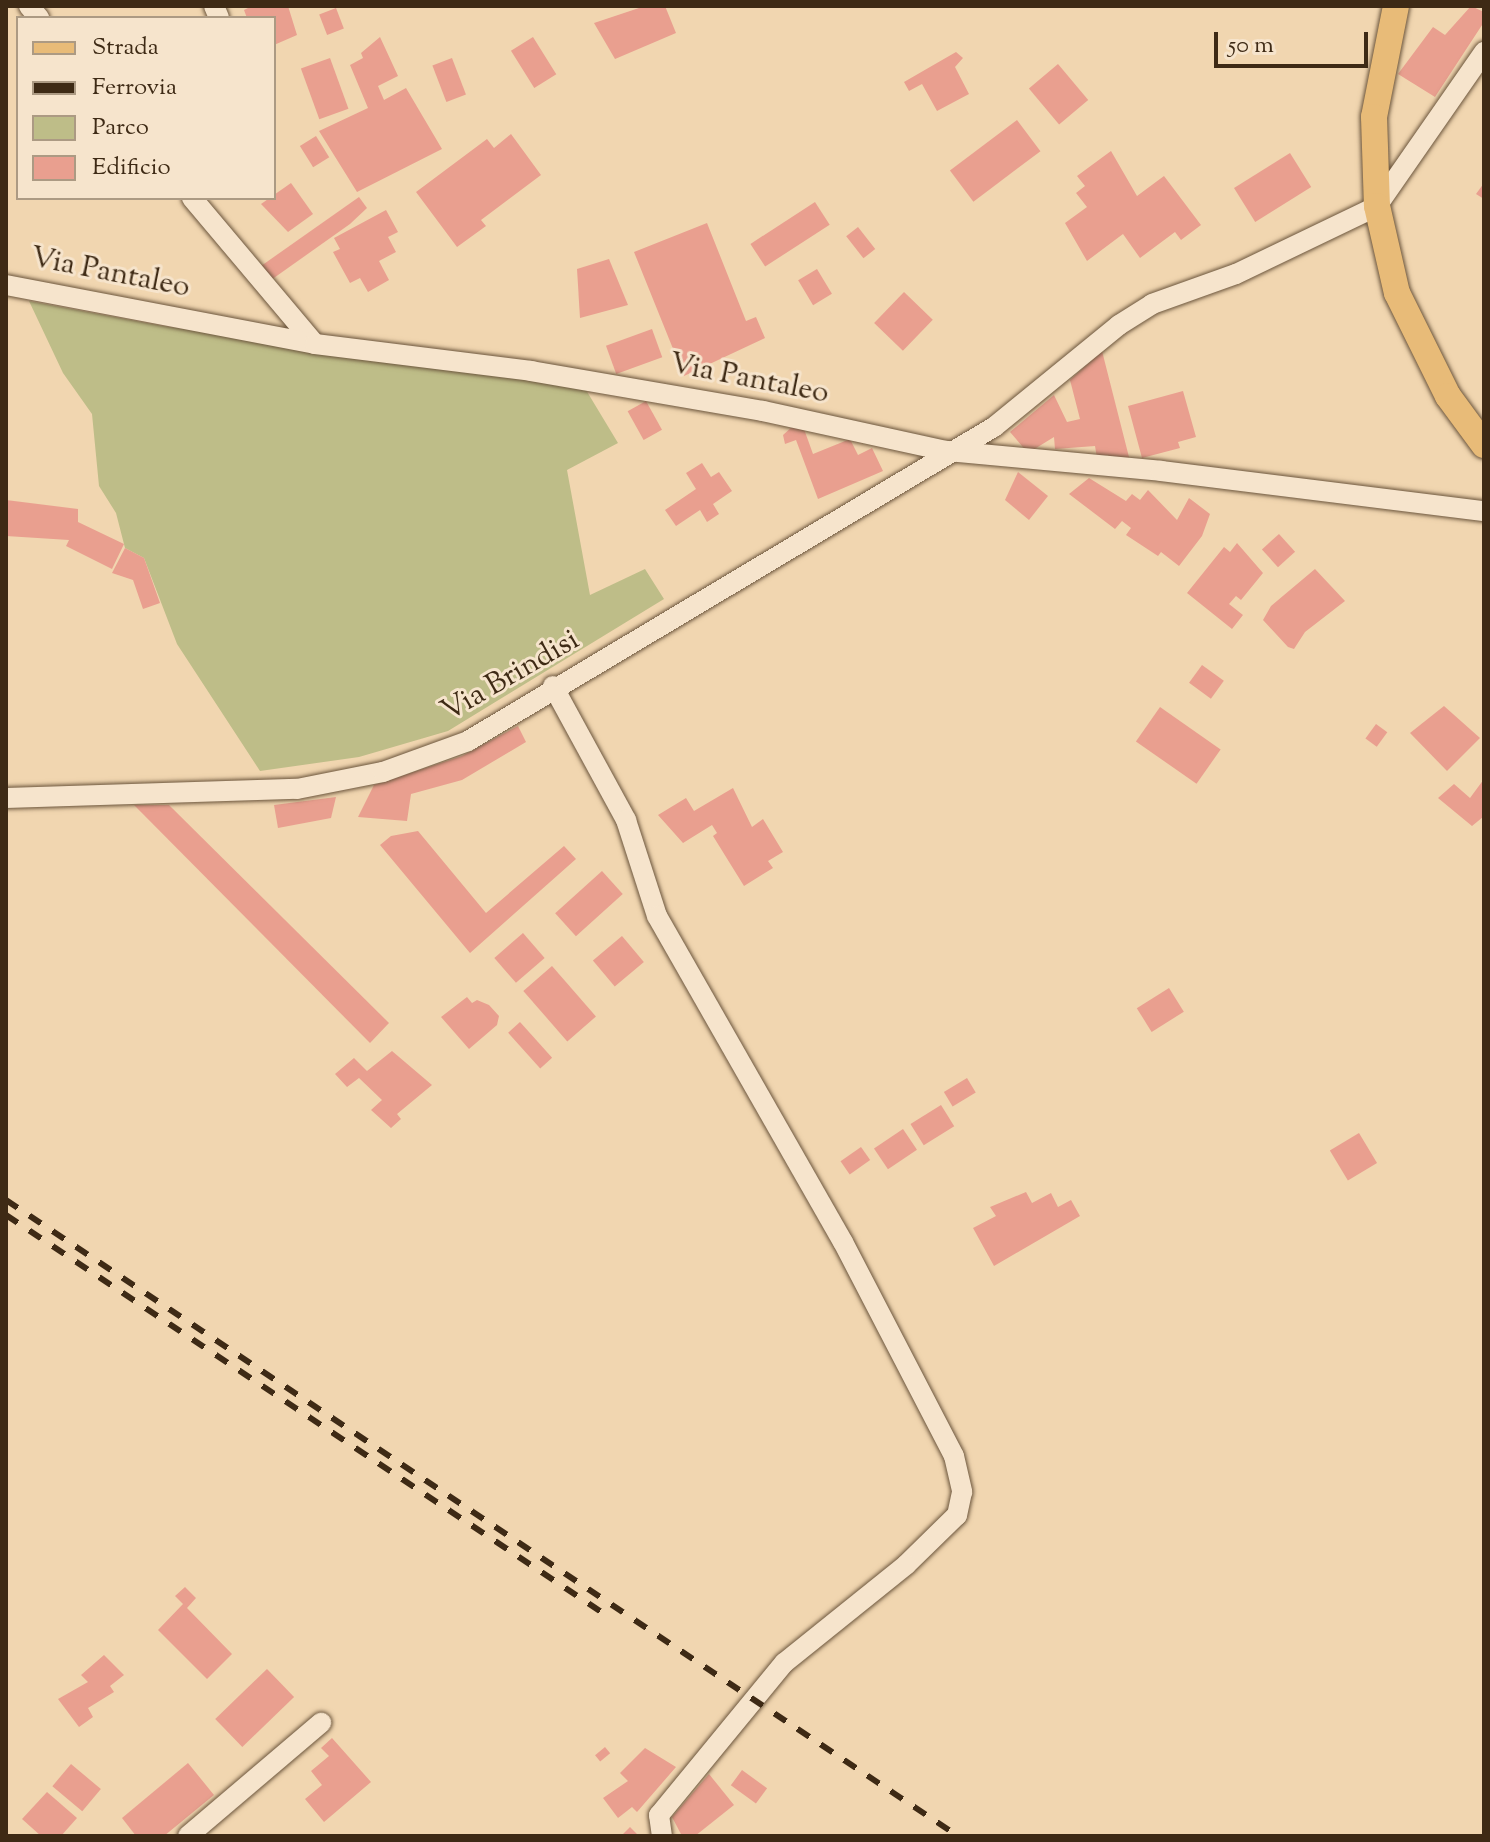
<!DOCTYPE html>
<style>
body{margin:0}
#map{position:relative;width:1490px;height:1842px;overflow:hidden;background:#f1d6b0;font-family:"Sorts Mill Goudy",serif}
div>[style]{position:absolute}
.green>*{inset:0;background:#bebd88}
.building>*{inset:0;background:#e99f8f;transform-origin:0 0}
.roads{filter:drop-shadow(0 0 2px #6b553c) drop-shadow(0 0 2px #6b553c)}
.minor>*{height:20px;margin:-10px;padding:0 10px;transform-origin:10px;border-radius:10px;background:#f6e4cc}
.major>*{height:26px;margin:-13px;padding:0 13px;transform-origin:13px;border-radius:13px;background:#e8bb78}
.rail>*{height:6px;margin-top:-3px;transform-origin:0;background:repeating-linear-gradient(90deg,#3e2a15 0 14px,transparent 0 28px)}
span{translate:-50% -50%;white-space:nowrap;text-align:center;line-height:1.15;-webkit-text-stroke:6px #f6e4cc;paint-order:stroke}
.street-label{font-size:30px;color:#3e2a15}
.frame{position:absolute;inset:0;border:8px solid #3e2a15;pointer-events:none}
.legend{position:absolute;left:16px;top:16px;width:260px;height:184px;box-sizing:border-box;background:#f6e4cc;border:2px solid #ac9a83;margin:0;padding:10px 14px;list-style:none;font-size:24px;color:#3e2a15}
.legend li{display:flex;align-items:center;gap:16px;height:40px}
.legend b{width:40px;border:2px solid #ac9a83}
.scale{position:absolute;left:1214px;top:32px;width:154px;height:36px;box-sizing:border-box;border:4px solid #3e2a15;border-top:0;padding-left:10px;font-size:24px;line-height:28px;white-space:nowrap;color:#3e2a15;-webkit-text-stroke:6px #f6e4cc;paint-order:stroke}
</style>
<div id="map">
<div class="green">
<i style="clip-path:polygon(29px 301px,163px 326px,583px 385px,618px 443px,567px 470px,590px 595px,645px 569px,664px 599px,448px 731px,359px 757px,260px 771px,177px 644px,144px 558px,125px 548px,116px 513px,99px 486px,92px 414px,63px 373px)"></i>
</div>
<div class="building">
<i style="clip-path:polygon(252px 6px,288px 6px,297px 35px,274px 45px,274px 18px,247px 18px,244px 10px)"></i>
<i style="clip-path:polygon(645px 6px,665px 6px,676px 33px,615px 59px,594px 23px)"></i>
<i style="clip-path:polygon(1471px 6px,1484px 12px,1484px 22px,1435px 97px,1398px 74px,1433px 27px,1445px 35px)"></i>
<i style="left:336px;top:8px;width:22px;height:18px;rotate:69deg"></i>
<i style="clip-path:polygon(380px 37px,398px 76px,378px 86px,384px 100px,406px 88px,442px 149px,357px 192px,319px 131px,368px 108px,350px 65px,363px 58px,361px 53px)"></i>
<i style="left:533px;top:37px;width:44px;height:26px;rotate:58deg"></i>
<i style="clip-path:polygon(956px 52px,963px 58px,955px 67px,969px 94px,937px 111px,922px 84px,909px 91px,904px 82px)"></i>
<i style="left:330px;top:58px;width:54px;height:31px;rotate:70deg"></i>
<i style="left:452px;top:58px;width:39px;height:21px;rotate:69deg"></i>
<i style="left:1058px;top:64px;width:47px;height:38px;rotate:50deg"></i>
<i style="left:1017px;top:120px;width:39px;height:84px;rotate:53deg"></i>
<i style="clip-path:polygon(511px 134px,541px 175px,481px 220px,486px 226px,457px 247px,416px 192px,487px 139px,494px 148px)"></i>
<i style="left:316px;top:136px;width:25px;height:19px;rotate:58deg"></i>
<i style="clip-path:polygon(1111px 151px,1137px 196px,1164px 176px,1201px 225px,1181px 240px,1175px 232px,1140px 258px,1123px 234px,1087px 261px,1065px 223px,1087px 207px,1076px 193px,1085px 186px,1077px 176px)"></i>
<i style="left:1290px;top:153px;width:40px;height:66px;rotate:58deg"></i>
<i style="clip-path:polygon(291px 183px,313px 214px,288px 232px,261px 204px)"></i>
<i style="clip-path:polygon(1484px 183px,1484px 199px,1476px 194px)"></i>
<i style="clip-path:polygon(359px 197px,367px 208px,350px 224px,271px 280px,261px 266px)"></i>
<i style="left:815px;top:202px;width:27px;height:77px;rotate:57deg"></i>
<i style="clip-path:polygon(386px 210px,398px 232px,388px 237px,396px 252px,379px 261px,389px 280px,368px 292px,360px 278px,350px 283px,333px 252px,340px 249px,334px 238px)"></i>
<i style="clip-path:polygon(707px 223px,746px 321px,756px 317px,765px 338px,684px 376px,634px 252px)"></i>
<i style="left:858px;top:227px;width:28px;height:15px;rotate:52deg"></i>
<i style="clip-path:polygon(609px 259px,628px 305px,580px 318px,577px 269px)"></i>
<i style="left:817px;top:269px;width:29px;height:22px;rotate:59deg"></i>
<i style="left:904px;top:292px;width:40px;height:43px;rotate:44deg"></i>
<i style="left:652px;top:329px;width:30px;height:49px;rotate:70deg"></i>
<i style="clip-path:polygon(1102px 351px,1131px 465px,1110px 463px,1108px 455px,1097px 458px,1095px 446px,1055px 449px,1054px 437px,1028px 453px,1010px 432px,1054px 395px,1067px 422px,1080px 419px,1070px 380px)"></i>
<i style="clip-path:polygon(1183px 391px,1196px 437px,1178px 442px,1180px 448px,1142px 458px,1128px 406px)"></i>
<i style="left:646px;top:401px;width:33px;height:21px;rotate:61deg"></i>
<i style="clip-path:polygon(793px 426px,804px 429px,813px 454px,850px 439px,858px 455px,872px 448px,883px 471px,818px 499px,796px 440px,785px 444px,783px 435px)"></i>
<i style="clip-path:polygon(702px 463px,711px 477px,719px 472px,732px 491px,713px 504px,719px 514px,707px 522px,700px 510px,676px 526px,665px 510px,696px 489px,686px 473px)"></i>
<i style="clip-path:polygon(1018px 472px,1048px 496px,1029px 520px,1005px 500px)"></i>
<i style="clip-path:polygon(1089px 478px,1126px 501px,1132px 494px,1140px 500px,1148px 490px,1177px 520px,1189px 498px,1210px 514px,1202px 536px,1179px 566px,1161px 552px,1158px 556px,1126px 535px,1131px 528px,1122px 521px,1115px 529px,1069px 494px)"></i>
<i style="clip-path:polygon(6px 500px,78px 509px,78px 522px,124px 544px,112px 569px,66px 546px,69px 540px,6px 536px)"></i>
<i style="left:1279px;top:534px;width:24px;height:23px;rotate:48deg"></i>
<i style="clip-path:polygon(1237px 543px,1263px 573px,1241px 600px,1236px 596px,1229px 604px,1243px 615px,1232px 629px,1187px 593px,1224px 547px,1230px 552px)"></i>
<i style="clip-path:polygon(125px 548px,144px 558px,160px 603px,143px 609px,133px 580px,112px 573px)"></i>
<i style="clip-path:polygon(1315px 569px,1345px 601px,1305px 632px,1294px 649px,1288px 647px,1263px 620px,1271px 606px)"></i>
<i style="left:1202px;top:665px;width:27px;height:22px;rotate:36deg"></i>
<i style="clip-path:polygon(1444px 706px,1480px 738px,1447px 771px,1410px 733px)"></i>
<i style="left:1160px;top:707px;width:74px;height:42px;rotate:35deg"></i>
<i style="left:1376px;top:724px;width:14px;height:18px;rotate:36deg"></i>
<i style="clip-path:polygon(518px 726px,526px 742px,462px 780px,411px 794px,407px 821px,358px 817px,374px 785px,462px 756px)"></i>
<i style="clip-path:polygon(1484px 779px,1483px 817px,1472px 826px,1438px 798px,1454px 784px,1470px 798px)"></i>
<i style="clip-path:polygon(733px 788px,752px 827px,763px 819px,783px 852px,768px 861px,773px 868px,744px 886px,713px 836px,717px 833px,712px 825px,683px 843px,658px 815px,686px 798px,694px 811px)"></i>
<i style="clip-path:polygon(336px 797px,331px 818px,278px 828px,274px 805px)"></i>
<i style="clip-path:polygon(134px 805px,169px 805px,389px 1023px,370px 1043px)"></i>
<i style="clip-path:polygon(418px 831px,486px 913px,564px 846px,576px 859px,470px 953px,380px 845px,391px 836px)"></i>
<i style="left:602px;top:871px;width:31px;height:63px;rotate:48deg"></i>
<i style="left:523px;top:933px;width:33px;height:38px;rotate:49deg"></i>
<i style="left:622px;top:936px;width:34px;height:38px;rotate:50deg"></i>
<i style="left:552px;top:966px;width:67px;height:38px;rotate:49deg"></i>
<i style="left:1169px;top:988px;width:28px;height:38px;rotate:58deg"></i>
<i style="clip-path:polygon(467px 997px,472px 1003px,477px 1000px,489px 1005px,499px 1016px,497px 1025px,469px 1049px,441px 1017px)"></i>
<i style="left:520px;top:1022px;width:48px;height:16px;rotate:48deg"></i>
<i style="clip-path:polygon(392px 1051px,432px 1085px,397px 1114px,401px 1119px,391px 1128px,371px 1110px,382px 1100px,359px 1078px,347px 1087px,335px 1074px,354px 1058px,367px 1071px)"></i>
<i style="left:967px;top:1078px;width:17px;height:27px;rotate:59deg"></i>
<i style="left:941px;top:1105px;width:25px;height:36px;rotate:58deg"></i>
<i style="left:903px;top:1129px;width:25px;height:35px;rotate:56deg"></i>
<i style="left:1359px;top:1133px;width:35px;height:34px;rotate:59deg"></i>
<i style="left:861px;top:1147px;width:16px;height:25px;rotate:55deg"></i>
<i style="clip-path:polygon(1026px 1192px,1032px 1203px,1051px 1193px,1058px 1207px,1071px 1200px,1080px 1216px,994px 1266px,973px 1228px,996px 1216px,990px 1207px)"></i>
<i style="clip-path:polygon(185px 1587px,196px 1598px,187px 1608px,232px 1654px,207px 1679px,158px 1630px,183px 1604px,175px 1596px)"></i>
<i style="clip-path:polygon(104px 1655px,124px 1675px,110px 1686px,114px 1692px,88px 1708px,93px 1717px,79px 1727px,58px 1699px,88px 1682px,81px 1675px)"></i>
<i style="left:267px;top:1669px;width:39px;height:72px;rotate:46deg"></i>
<i style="clip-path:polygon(332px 1738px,371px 1782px,324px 1822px,305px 1799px,322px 1785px,311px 1771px,329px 1756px,321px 1748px)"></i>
<i style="left:605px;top:1747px;width:8px;height:13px;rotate:50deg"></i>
<i style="clip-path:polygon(645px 1748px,676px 1767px,637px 1812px,632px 1807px,618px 1818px,603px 1798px,628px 1781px,620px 1773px)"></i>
<i style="clip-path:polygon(188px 1763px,214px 1795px,164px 1836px,136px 1836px,122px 1818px)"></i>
<i style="left:71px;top:1764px;width:39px;height:29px;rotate:40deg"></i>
<i style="left:742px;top:1770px;width:31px;height:19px;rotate:36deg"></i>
<i style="clip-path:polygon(709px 1774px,734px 1805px,695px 1836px,682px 1836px,672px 1817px)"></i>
<i style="clip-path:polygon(47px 1792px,77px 1818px,61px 1836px,41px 1836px,22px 1819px)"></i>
<i style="clip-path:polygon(630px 1827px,637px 1834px,643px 1836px,621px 1836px)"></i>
</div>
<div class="roads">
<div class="minor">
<i style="left:29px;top:6px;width:16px;rotate:50deg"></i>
<i style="left:214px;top:6px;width:13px;rotate:67deg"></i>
<i style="left:192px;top:198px;width:191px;rotate:49.9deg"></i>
<i style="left:6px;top:285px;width:315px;rotate:10.8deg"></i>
<i style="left:315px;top:344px;width:218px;rotate:7.1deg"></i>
<i style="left:531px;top:371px;width:235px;rotate:9.8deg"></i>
<i style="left:763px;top:411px;width:188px;rotate:12.3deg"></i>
<i style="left:947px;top:451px;width:215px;rotate:5.3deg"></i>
<i style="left:1161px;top:471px;width:325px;rotate:7.1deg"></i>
<i style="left:553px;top:686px;width:153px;rotate:61.4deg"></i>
<i style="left:626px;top:820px;width:101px;rotate:72.1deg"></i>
<i style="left:657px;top:916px;width:375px;rotate:60.3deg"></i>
<i style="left:843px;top:1242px;width:241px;rotate:62.6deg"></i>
<i style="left:954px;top:1456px;width:37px;rotate:77deg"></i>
<i style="left:962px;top:1492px;width:24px;rotate:102deg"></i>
<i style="left:957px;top:1515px;width:71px;rotate:135.6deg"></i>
<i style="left:906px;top:1565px;width:156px;rotate:141.2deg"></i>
<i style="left:784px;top:1663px;width:197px;rotate:129.4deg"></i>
<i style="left:659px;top:1815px;width:21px;rotate:82deg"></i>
<i style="left:6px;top:798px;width:291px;rotate:-1.8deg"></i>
<i style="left:297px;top:789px;width:88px;rotate:-11.2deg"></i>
<i style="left:383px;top:772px;width:90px;rotate:-20deg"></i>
<i style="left:468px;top:741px;width:613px;rotate:-30.84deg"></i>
<i style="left:994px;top:427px;width:161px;rotate:-39.2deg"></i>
<i style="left:1119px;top:325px;width:39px;rotate:-32deg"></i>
<i style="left:1152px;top:304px;width:89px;rotate:-19.7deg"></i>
<i style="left:1236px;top:274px;width:157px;rotate:-25.7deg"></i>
<i style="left:1377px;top:206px;width:188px;rotate:-55.2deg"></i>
<i style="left:188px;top:1836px;width:175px;rotate:-40.4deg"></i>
</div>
<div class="major">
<i style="left:1396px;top:6px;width:113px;rotate:101.2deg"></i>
<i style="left:1374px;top:117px;width:89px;rotate:88.1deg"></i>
<i style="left:1377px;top:206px;width:89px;rotate:77.1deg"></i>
<i style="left:1397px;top:293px;width:115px;rotate:63.7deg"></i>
<i style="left:1448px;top:396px;width:61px;rotate:53.7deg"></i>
</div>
</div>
<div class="rail">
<i style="left:6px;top:1200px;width:1145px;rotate:33.75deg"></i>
<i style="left:6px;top:1215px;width:725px;rotate:33.69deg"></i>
</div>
<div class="street-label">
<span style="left:110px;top:274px;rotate:11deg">Via Pantaleo</span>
<span style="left:749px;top:380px;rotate:11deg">Via Pantaleo</span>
<span style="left:511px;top:677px;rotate:-30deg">Via Brindisi</span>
</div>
<div class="frame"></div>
<ul class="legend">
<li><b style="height:10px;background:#e8bb78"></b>Strada</li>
<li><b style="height:10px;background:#3e2a15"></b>Ferrovia</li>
<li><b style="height:22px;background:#bebd88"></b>Parco</li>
<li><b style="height:22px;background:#e99f8f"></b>Edificio</li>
</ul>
<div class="scale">50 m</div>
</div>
